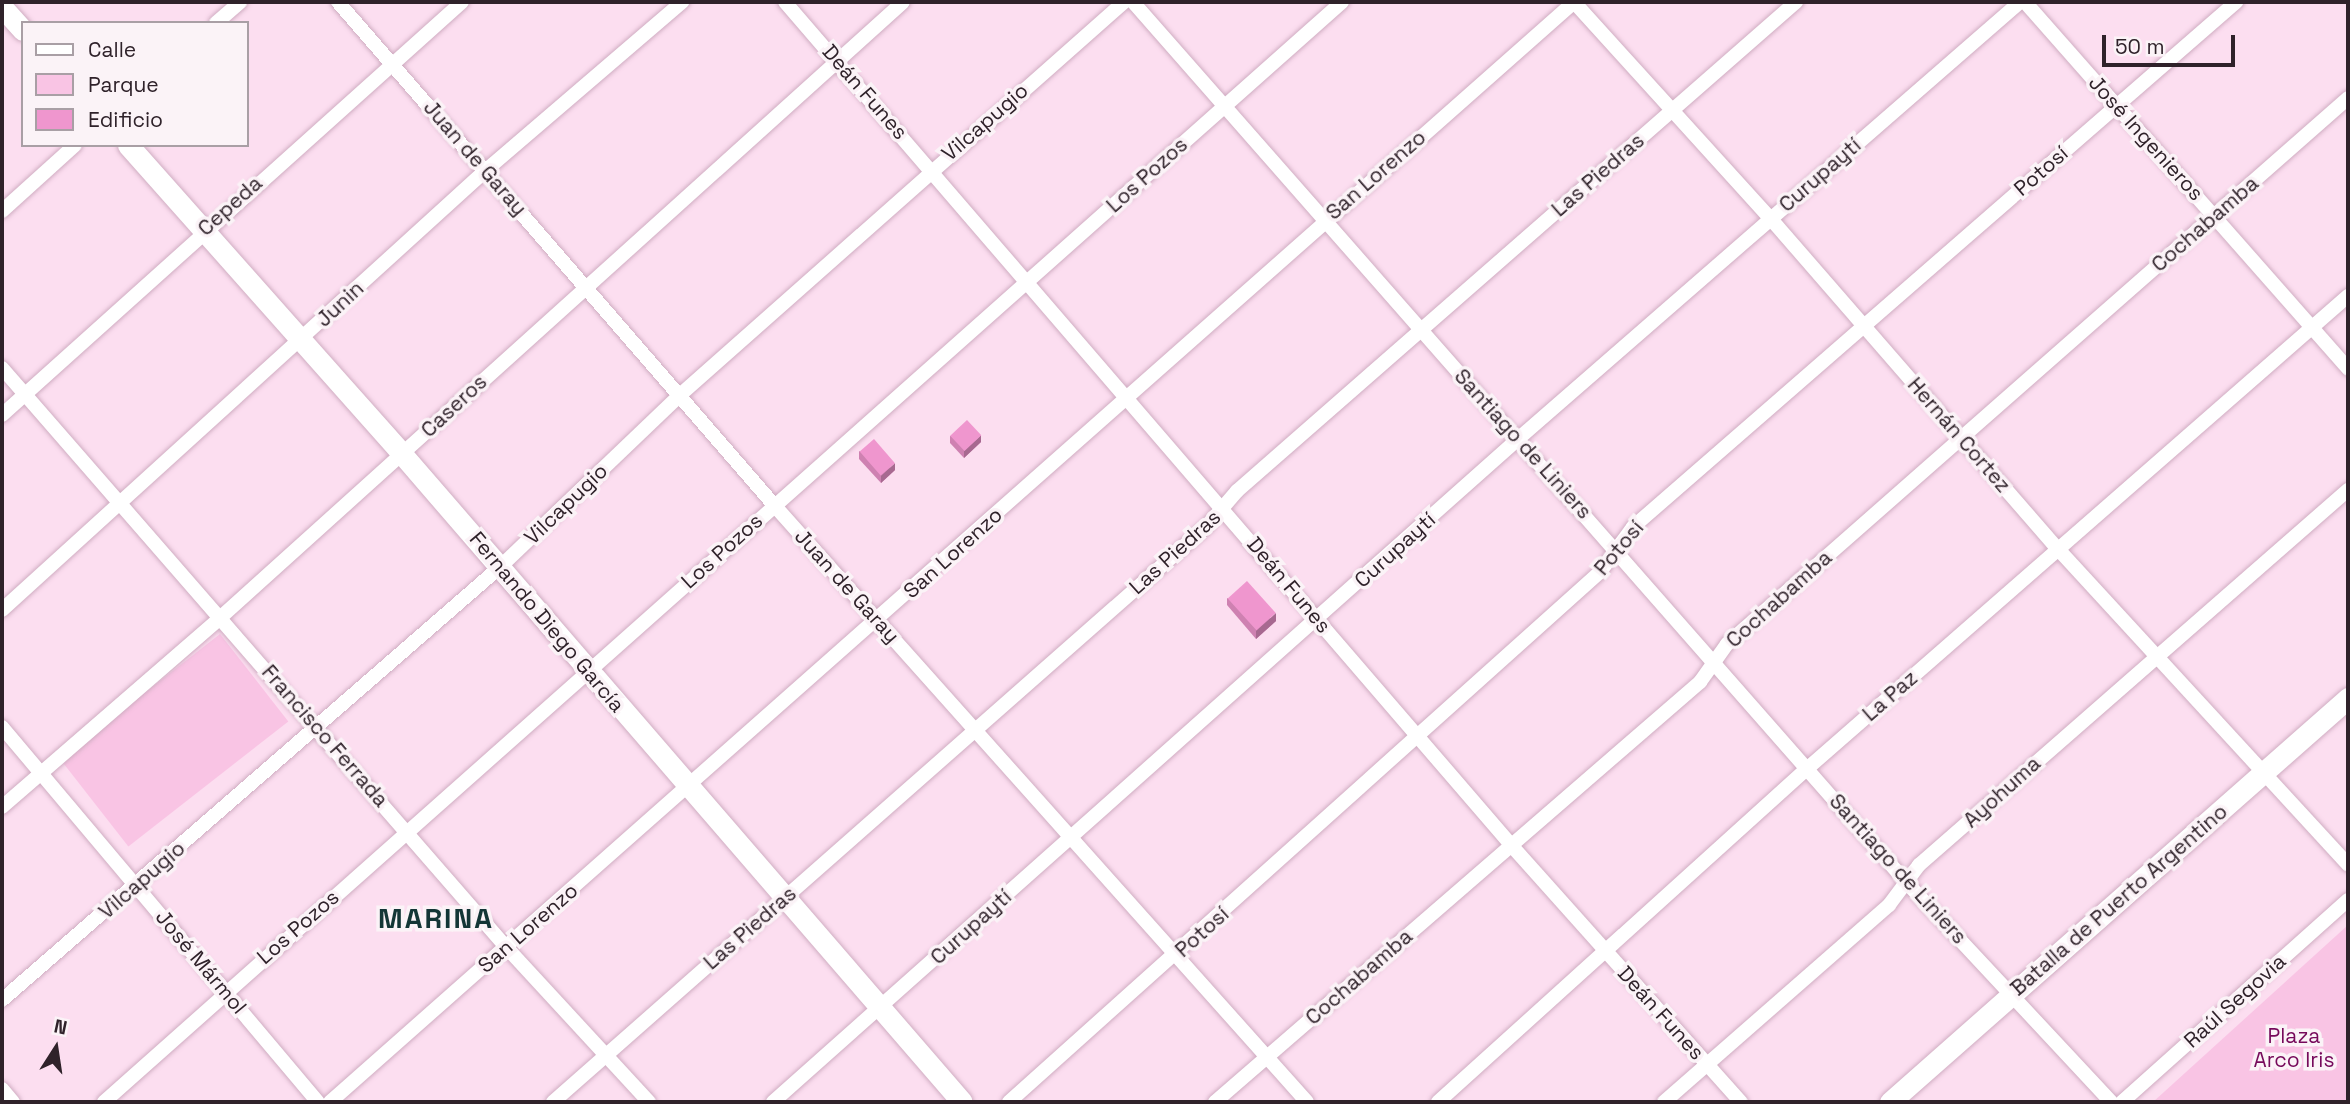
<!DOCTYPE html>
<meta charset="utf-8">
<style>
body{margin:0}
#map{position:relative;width:2350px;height:1104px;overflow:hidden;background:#fcdef0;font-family:"Space Grotesk",sans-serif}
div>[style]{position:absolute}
.green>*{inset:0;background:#f9c4e4;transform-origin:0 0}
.roads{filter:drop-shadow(0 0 2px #d0adc2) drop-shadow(0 0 2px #d0adc2)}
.minor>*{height:14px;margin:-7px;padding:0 7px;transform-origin:7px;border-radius:7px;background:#fff}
.secondary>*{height:21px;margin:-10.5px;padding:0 10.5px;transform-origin:10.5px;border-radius:10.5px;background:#fff}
.wall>*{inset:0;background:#ce81b1}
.shaded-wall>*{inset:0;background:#a76990}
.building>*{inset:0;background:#ef96ce;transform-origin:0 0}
span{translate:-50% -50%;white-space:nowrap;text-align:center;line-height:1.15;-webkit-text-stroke:7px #fbf3f7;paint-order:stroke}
.street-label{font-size:21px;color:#2f222a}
.park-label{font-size:21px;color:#760a5b}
.district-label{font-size:28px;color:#133636;font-weight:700;letter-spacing:2px}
.frame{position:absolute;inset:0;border:4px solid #2f222a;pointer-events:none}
.legend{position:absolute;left:21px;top:21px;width:228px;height:126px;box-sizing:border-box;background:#fbf3f7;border:2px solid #a99fa5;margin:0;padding:9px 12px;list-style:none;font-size:21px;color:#2f222a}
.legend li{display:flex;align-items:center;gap:14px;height:35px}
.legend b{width:35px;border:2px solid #a99fa5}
.north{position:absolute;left:21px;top:1013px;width:70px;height:70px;-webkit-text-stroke:5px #fbf3f7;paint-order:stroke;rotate:12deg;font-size:19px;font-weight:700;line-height:28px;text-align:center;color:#2f222a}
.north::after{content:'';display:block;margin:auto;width:24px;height:32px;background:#2f222a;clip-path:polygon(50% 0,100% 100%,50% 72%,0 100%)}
.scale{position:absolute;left:2102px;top:35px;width:133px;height:32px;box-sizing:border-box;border:4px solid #2f222a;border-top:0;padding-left:9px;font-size:21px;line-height:24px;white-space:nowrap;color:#2f222a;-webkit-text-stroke:5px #fbf3f7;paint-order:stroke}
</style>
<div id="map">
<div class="green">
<i style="left:220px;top:634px;width:111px;height:203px;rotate:52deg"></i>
<i style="clip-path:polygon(2348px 925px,2348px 1102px,2153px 1102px)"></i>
</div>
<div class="roads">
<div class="minor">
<i style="left:338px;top:2px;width:666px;rotate:49.08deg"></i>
<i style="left:774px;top:505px;width:800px;rotate:48.24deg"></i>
<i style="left:785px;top:2px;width:1113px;rotate:49.26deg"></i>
<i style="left:1511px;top:845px;width:345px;rotate:48.2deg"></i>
<i style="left:1133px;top:2px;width:1171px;rotate:48.7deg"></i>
<i style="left:1906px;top:882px;width:301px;rotate:47deg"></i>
<i style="left:1574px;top:2px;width:292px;rotate:47.8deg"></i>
<i style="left:1770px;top:218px;width:437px;rotate:49deg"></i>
<i style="left:2057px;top:548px;width:430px;rotate:47.4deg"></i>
<i style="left:2025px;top:2px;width:489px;rotate:48.6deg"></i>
<i style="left:216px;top:23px;width:32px;rotate:-41deg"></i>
<i style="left:2px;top:211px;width:98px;rotate:-42.1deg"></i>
<i style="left:2px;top:368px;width:768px;rotate:48.96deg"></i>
<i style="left:506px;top:947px;width:211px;rotate:47.3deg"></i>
<i style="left:2px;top:415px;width:618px;rotate:-41.92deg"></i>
<i style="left:2px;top:610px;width:653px;rotate:-42.27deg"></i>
<i style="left:485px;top:171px;width:260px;rotate:-40.6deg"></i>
<i style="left:2px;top:727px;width:490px;rotate:49.9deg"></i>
<i style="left:2px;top:807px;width:290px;rotate:-40.9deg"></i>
<i style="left:221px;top:617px;width:918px;rotate:-42.04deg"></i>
<i style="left:2px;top:1000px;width:660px;rotate:-41.01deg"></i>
<i style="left:500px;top:567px;width:249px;rotate:-43.7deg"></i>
<i style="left:680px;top:395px;width:593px;rotate:-41.51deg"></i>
<i style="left:2px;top:1089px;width:17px;rotate:50deg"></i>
<i style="left:104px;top:1102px;width:1656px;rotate:-41.62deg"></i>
<i style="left:330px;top:1102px;width:1661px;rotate:-41.48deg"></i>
<i style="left:553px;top:1102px;width:871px;rotate:-41.37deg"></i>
<i style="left:1207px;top:526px;width:46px;rotate:-49.4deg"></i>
<i style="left:1237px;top:491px;width:743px;rotate:-41.18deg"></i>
<i style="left:773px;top:1102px;width:997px;rotate:-41.67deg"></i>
<i style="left:1518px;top:439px;width:666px;rotate:-41.04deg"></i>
<i style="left:1009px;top:1102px;width:794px;rotate:-41.89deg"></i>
<i style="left:1600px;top:572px;width:56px;rotate:-53.7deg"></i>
<i style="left:1633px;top:527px;width:800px;rotate:-41.04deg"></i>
<i style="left:1215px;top:1102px;width:642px;rotate:-40.89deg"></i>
<i style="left:1700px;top:682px;width:47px;rotate:-54.6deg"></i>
<i style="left:1727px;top:644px;width:827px;rotate:-41.32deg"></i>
<i style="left:1438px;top:1102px;width:500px;rotate:-42.1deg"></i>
<i style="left:1809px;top:767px;width:716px;rotate:-41.15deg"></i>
<i style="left:1664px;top:1102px;width:299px;rotate:-41.2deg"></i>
<i style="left:1889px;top:905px;width:50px;rotate:-53.1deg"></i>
<i style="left:1919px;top:865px;width:570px;rotate:-41.16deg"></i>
<i style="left:2122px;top:1102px;width:303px;rotate:-41.8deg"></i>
</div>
<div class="secondary">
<i style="left:2px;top:7px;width:31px;rotate:48deg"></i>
<i style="left:128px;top:145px;width:413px;rotate:48.4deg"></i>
<i style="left:402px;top:454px;width:856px;rotate:49.17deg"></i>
<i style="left:1890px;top:1102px;width:611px;rotate:-41.42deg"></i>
</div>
</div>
<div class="wall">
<i style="clip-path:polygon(950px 436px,981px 442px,964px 458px,950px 443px)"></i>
<i style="clip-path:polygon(859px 451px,895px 470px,881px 483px,859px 459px)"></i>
<i style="clip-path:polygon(1227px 598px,1276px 621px,1256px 639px,1227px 605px)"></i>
</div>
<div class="shaded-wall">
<i style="clip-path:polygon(981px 435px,981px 442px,964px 458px,964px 451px)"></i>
<i style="clip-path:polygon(895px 463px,895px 470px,881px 483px,881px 476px)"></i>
<i style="clip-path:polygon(1276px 613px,1276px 621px,1256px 639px,1256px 631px)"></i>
</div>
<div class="building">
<i style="left:967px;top:420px;width:21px;height:23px;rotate:47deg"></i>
<i style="left:874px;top:439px;width:32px;height:19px;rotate:49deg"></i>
<i style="left:1247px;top:581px;width:43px;height:26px;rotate:48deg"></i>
</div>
<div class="street-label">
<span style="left:865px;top:92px;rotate:49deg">Deán Funes</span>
<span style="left:985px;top:122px;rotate:-41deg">Vilcapugio</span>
<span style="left:2146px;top:138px;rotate:48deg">José Ingenieros</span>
<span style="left:475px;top:158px;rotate:49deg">Juan de Garay</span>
<span style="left:2041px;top:171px;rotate:-41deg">Potosí</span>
<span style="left:1147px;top:175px;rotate:-42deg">Los Pozos</span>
<span style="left:1376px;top:175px;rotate:-41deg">San Lorenzo</span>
<span style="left:1598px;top:175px;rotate:-41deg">Las Piedras</span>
<span style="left:1820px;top:175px;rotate:-41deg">Curupaytí</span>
<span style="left:230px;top:206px;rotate:-42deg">Cepeda</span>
<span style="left:2205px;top:224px;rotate:-41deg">Cochabamba</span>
<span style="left:340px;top:304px;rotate:-43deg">Junin</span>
<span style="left:454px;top:406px;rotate:-43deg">Caseros</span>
<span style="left:1959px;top:435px;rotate:49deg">Hernán Cortez</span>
<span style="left:1523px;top:444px;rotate:48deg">Santiago de Liniers</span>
<span style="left:566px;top:504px;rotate:-44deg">Vilcapugio</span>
<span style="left:1619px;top:548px;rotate:-50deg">Potosí</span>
<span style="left:1395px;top:550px;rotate:-42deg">Curupaytí</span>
<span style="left:722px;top:551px;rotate:-42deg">Los Pozos</span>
<span style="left:1175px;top:552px;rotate:-42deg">Las Piedras</span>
<span style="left:953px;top:553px;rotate:-42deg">San Lorenzo</span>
<span style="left:1289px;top:585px;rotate:50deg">Deán Funes</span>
<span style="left:847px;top:586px;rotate:48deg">Juan de Garay</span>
<span style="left:1779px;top:599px;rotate:-42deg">Cochabamba</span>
<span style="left:547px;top:622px;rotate:50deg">Fernando Diego García</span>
<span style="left:1890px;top:696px;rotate:-41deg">La Paz</span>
<span style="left:325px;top:736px;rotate:49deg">Francisco Ferrada</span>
<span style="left:2002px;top:792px;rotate:-42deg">Ayohuma</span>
<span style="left:1898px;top:869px;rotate:48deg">Santiago de Liniers</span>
<span style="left:142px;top:880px;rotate:-41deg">Vilcapugio</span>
<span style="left:2119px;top:900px;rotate:-41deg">Batalla de Puerto Argentino</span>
<span style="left:298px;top:927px;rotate:-41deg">Los Pozos</span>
<span style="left:971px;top:927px;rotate:-42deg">Curupaytí</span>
<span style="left:528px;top:928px;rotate:-41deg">San Lorenzo</span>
<span style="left:750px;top:928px;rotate:-41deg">Las Piedras</span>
<span style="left:1202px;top:932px;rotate:-42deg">Potosí</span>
<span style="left:201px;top:962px;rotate:50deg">José Mármol</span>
<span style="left:1359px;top:977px;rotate:-41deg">Cochabamba</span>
<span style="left:2235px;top:1001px;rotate:-42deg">Raúl Segovia</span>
<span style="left:1661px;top:1013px;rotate:48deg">Deán Funes</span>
</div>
<div class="park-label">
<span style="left:2294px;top:1048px">Plaza<br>Arco Iris</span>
</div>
<div class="district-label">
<span style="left:436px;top:918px">MARINA</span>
</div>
<div class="frame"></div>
<ul class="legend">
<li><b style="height:9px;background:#fff"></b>Calle</li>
<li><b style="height:19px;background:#f9c4e4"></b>Parque</li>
<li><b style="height:19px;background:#ef96ce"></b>Edificio</li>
</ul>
<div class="north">N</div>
<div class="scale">50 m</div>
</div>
